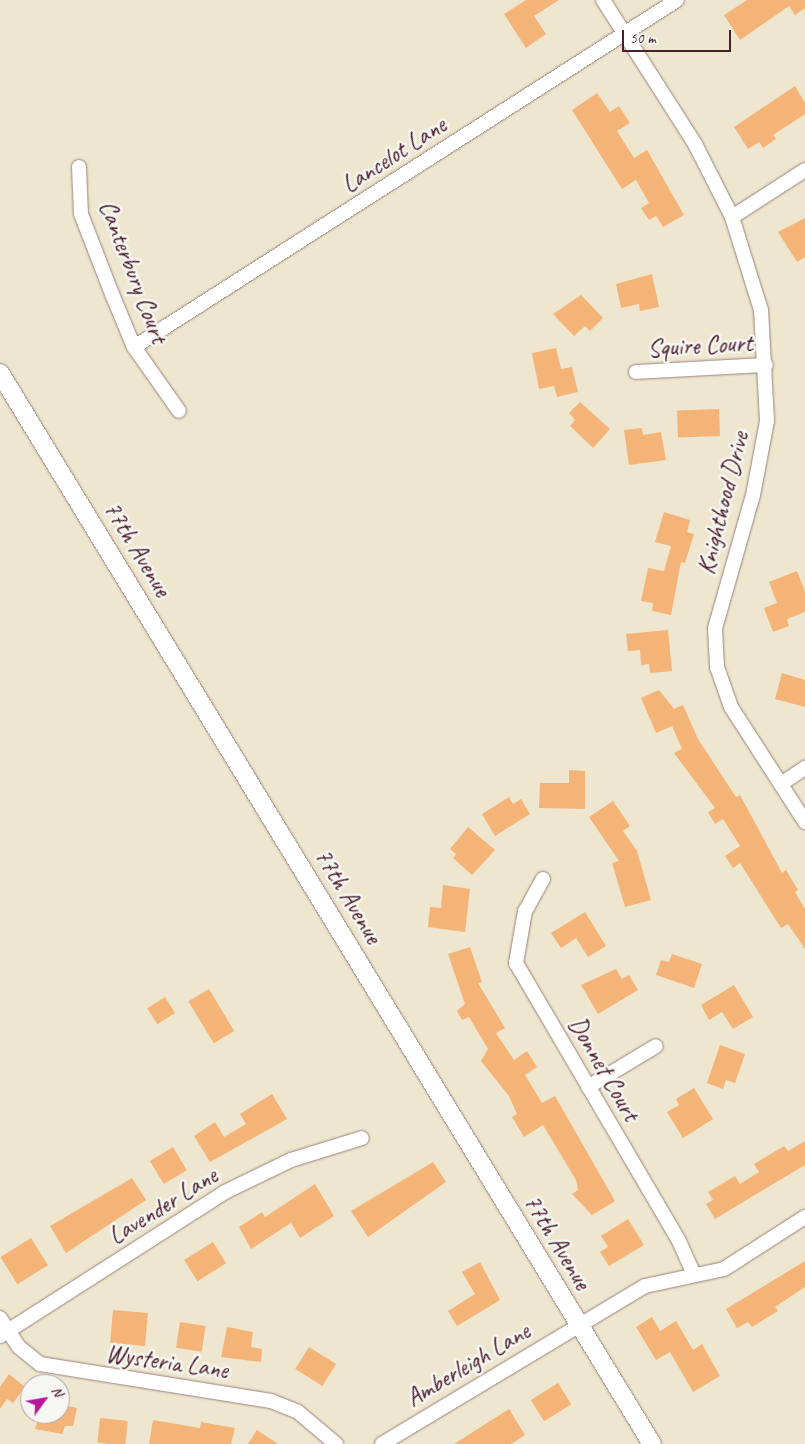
<!DOCTYPE html>
<style>
body{margin:0}
#map{position:relative;width:805px;height:1444px;overflow:hidden;background:#eee6ce;font-family:Caveat,sans-serif}
div>[style]{position:absolute}
.building>*{inset:0;background:#f4b478;transform-origin:0 0}
.roads{filter:drop-shadow(0 0 1px #9c827c) drop-shadow(0 0 1px #9c827c)}
.minor>*{height:14px;margin:-7px;padding:0 7px;transform-origin:7px;border-radius:7px;background:#fff}
.tertiary>*{height:18px;margin:-9px;padding:0 9px;transform-origin:9px;border-radius:9px;background:#fff}
span{translate:-50% -50%;white-space:nowrap;text-align:center;line-height:1.15;-webkit-text-stroke:5px #f6f6f2;paint-order:stroke}
.street-label{font-size:25px;color:#4a1f2b}
.north{position:absolute;left:20px;top:1374px;width:50px;height:50px;box-sizing:border-box;background:#f6f6f2;border:1px solid #b1a0a2;border-radius:50%;rotate:58deg;font-size:14px;font-weight:700;line-height:20px;text-align:center;color:#4a1f2b}
.north::after{content:'';display:block;margin:auto;width:18px;height:22px;background:#b5179e;clip-path:polygon(50% 0,100% 100%,50% 72%,0 100%)}
.scale{position:absolute;left:622px;top:30px;width:109px;height:22px;box-sizing:border-box;border:2px solid #4a1f2b;border-top:0;padding-left:6px;font-size:15px;line-height:18px;white-space:nowrap;color:#4a1f2b;-webkit-text-stroke:4px #f6f6f2;paint-order:stroke}
</style>
<div id="map">
<div class="building">
<i style="clip-path:polygon(526px 0,559px 0,534px 16px,546px 34px,526px 48px,504px 14px)"></i>
<i style="clip-path:polygon(747px 0,805px 0,805px 8px,795px 15px,789px 6px,740px 40px,724px 15px)"></i>
<i style="clip-path:polygon(795px 86px,805px 103px,805px 114px,773px 135px,776px 139px,763px 148px,759px 142px,748px 149px,734px 127px)"></i>
<i style="clip-path:polygon(597px 93px,610px 112px,619px 106px,630px 123px,617px 131px,634px 158px,647px 150px,684px 215px,663px 227px,656px 216px,649px 220px,641px 208px,649px 203px,636px 180px,622px 189px,572px 110px)"></i>
<i style="clip-path:polygon(805px 218px,805px 257px,797px 262px,778px 232px)"></i>
<i style="clip-path:polygon(652px 274px,659px 307px,640px 311px,639px 304px,621px 308px,616px 284px)"></i>
<i style="clip-path:polygon(581px 295px,603px 318px,590px 331px,585px 326px,574px 336px,553px 314px)"></i>
<i style="clip-path:polygon(556px 348px,561px 369px,572px 367px,578px 392px,557px 397px,554px 386px,539px 389px,532px 353px)"></i>
<i style="clip-path:polygon(580px 402px,610px 429px,593px 448px,570px 426px,575px 420px,569px 413px)"></i>
<i style="left:719px;top:409px;width:27px;height:42px;rotate:88deg"></i>
<i style="clip-path:polygon(642px 428px,643px 435px,661px 432px,666px 460px,629px 465px,624px 430px)"></i>
<i style="clip-path:polygon(664px 512px,690px 520px,687px 532px,694px 534px,685px 563px,681px 562px,671px 615px,652px 611px,653px 603px,641px 601px,648px 568px,664px 571px,671px 546px,655px 542px)"></i>
<i style="clip-path:polygon(797px 571px,805px 591px,805px 612px,787px 619px,789px 626px,773px 632px,764px 608px,777px 603px,769px 582px)"></i>
<i style="clip-path:polygon(668px 630px,672px 671px,650px 673px,649px 664px,641px 665px,640px 650px,628px 651px,626px 634px)"></i>
<i style="clip-path:polygon(782px 673px,805px 680px,805px 707px,775px 699px)"></i>
<i style="clip-path:polygon(659px 690px,674px 709px,683px 705px,698px 739px,736px 797px,740px 795px,782px 873px,786px 870px,798px 890px,795px 892px,805px 909px,805px 949px,788px 924px,781px 928px,740px 863px,733px 868px,725px 856px,740px 846px,723px 819px,715px 824px,708px 812px,715px 808px,674px 753px,682px 749px,672px 726px,656px 733px,641px 698px)"></i>
<i style="clip-path:polygon(569px 770px,585px 771px,585px 809px,539px 808px,540px 783px,569px 783px)"></i>
<i style="clip-path:polygon(509px 797px,513px 804px,521px 799px,530px 814px,495px 836px,482px 814px)"></i>
<i style="clip-path:polygon(613px 801px,630px 826px,623px 831px,637px 851px,651px 900px,625px 907px,612px 863px,619px 861px,589px 817px)"></i>
<i style="clip-path:polygon(468px 827px,495px 850px,472px 875px,453px 858px,456px 854px,450px 849px)"></i>
<i style="clip-path:polygon(443px 885px,470px 889px,465px 932px,428px 927px,430px 907px,441px 908px)"></i>
<i style="clip-path:polygon(585px 912px,606px 946px,588px 957px,576px 938px,561px 948px,551px 933px)"></i>
<i style="clip-path:polygon(470px 947px,482px 982px,478px 983px,505px 1028px,496px 1033px,514px 1060px,527px 1051px,537px 1067px,525px 1075px,542px 1103px,555px 1096px,615px 1201px,592px 1215px,572px 1194px,578px 1190px,576px 1180px,543px 1125px,524px 1137px,512px 1117px,517px 1114px,509px 1096px,481px 1061px,488px 1049px,469px 1017px,462px 1020px,457px 1011px,465px 1004px,448px 954px)"></i>
<i style="clip-path:polygon(672px 954px,702px 964px,694px 988px,656px 975px,661px 960px,669px 962px)"></i>
<i style="clip-path:polygon(616px 969px,622px 979px,629px 975px,638px 990px,598px 1014px,581px 985px)"></i>
<i style="clip-path:polygon(734px 985px,753px 1017px,733px 1029px,722px 1012px,709px 1020px,701px 1005px)"></i>
<i style="left:209px;top:989px;width:49px;height:24px;rotate:59deg"></i>
<i style="left:165px;top:997px;width:19px;height:21px;rotate:58deg"></i>
<i style="clip-path:polygon(720px 1045px,745px 1054px,735px 1083px,726px 1080px,723px 1089px,707px 1083px)"></i>
<i style="clip-path:polygon(694px 1088px,713px 1119px,683px 1138px,667px 1112px,679px 1105px,676px 1099px)"></i>
<i style="clip-path:polygon(272px 1094px,287px 1119px,210px 1162px,194px 1136px,215px 1122px,224px 1137px,246px 1124px,240px 1114px)"></i>
<i style="clip-path:polygon(805px 1141px,805px 1165px,715px 1219px,706px 1204px,713px 1200px,708px 1192px,735px 1176px,740px 1184px,759px 1172px,754px 1164px,784px 1146px,788px 1151px)"></i>
<i style="left:173px;top:1147px;width:27px;height:27px;rotate:59deg"></i>
<i style="clip-path:polygon(433px 1162px,446px 1182px,368px 1237px,351px 1211px)"></i>
<i style="clip-path:polygon(132px 1178px,146px 1200px,66px 1253px,50px 1226px)"></i>
<i style="clip-path:polygon(315px 1184px,334px 1216px,300px 1238px,291px 1223px,251px 1249px,239px 1227px,262px 1212px,265px 1217px)"></i>
<i style="clip-path:polygon(628px 1219px,644px 1245px,609px 1266px,600px 1252px,608px 1247px,601px 1236px)"></i>
<i style="left:31px;top:1238px;width:32px;height:36px;rotate:58deg"></i>
<i style="left:213px;top:1242px;width:25px;height:34px;rotate:58deg"></i>
<i style="clip-path:polygon(805px 1261px,805px 1287px,775px 1307px,778px 1311px,752px 1327px,748px 1322px,737px 1328px,726px 1309px)"></i>
<i style="clip-path:polygon(480px 1262px,500px 1300px,457px 1326px,448px 1311px,475px 1294px,462px 1272px)"></i>
<i style="left:113px;top:1310px;width:35px;height:33px;rotate:5deg"></i>
<i style="clip-path:polygon(652px 1317px,660px 1331px,676px 1321px,693px 1350px,702px 1344px,720px 1376px,693px 1392px,670px 1352px,656px 1360px,636px 1327px)"></i>
<i style="left:180px;top:1322px;width:26px;height:26px;rotate:9deg"></i>
<i style="clip-path:polygon(227px 1327px,253px 1332px,251px 1347px,262px 1349px,261px 1362px,221px 1357px)"></i>
<i style="left:309px;top:1347px;width:32px;height:26px;rotate:32deg"></i>
<i style="clip-path:polygon(9px 1374px,25px 1387px,13px 1403px,7px 1399px,0 1409px,0 1387px)"></i>
<i style="left:558px;top:1383px;width:25px;height:32px;rotate:58deg"></i>
<i style="clip-path:polygon(60px 1404px,77px 1408px,73px 1426px,65px 1426px,62px 1434px,35px 1429px,40px 1414px,60px 1414px)"></i>
<i style="clip-path:polygon(509px 1409px,525px 1435px,511px 1444px,454px 1444px)"></i>
<i style="left:100px;top:1418px;width:28px;height:25px;rotate:6deg"></i>
<i style="clip-path:polygon(153px 1420px,200px 1428px,201px 1422px,235px 1428px,231px 1444px,149px 1444px)"></i>
<i style="clip-path:polygon(257px 1430px,278px 1444px,248px 1444px)"></i>
</div>
<div class="roads">
<div class="minor">
<i style="left:603px;top:0;width:171px;rotate:57.4deg"></i>
<i style="left:695px;top:144px;width:82px;rotate:63.1deg"></i>
<i style="left:732px;top:217px;width:97px;rotate:72.7deg"></i>
<i style="left:761px;top:310px;width:111px;rotate:86.9deg"></i>
<i style="left:767px;top:421px;width:75px;rotate:100.7deg"></i>
<i style="left:753px;top:495px;width:138px;rotate:105.9deg"></i>
<i style="left:715px;top:628px;width:39px;rotate:87deg"></i>
<i style="left:717px;top:667px;width:42px;rotate:70.7deg"></i>
<i style="left:731px;top:707px;width:137px;rotate:57.2deg"></i>
<i style="left:79px;top:167px;width:47px;rotate:87.6deg"></i>
<i style="left:81px;top:214px;width:86px;rotate:68.8deg"></i>
<i style="left:112px;top:294px;width:57px;rotate:67.5deg"></i>
<i style="left:134px;top:347px;width:78px;rotate:54.9deg"></i>
<i style="left:732px;top:217px;width:87px;rotate:-32.8deg"></i>
<i style="left:134px;top:347px;width:644px;rotate:-32.58deg"></i>
<i style="left:636px;top:372px;width:130px;rotate:-3.1deg"></i>
<i style="left:781px;top:784px;width:29px;rotate:-34deg"></i>
<i style="left:543px;top:879px;width:37px;rotate:119deg"></i>
<i style="left:525px;top:911px;width:53px;rotate:99.8deg"></i>
<i style="left:516px;top:963px;width:322px;rotate:59.6deg"></i>
<i style="left:679px;top:1241px;width:37px;rotate:66deg"></i>
<i style="left:588px;top:1087px;width:79px;rotate:-31.1deg"></i>
<i style="left:0;top:1318px;width:35px;rotate:57deg"></i>
<i style="left:19px;top:1347px;width:27px;rotate:39deg"></i>
<i style="left:40px;top:1364px;width:234px;rotate:9.1deg"></i>
<i style="left:271px;top:1401px;width:29px;rotate:22deg"></i>
<i style="left:298px;top:1412px;width:50px;rotate:40.1deg"></i>
<i style="left:0;top:1336px;width:267px;rotate:-32.6deg"></i>
<i style="left:225px;top:1192px;width:73px;rotate:-25.9deg"></i>
<i style="left:291px;top:1160px;width:74px;rotate:-17.2deg"></i>
<i style="left:382px;top:1444px;width:307px;rotate:-31deg"></i>
<i style="left:645px;top:1286px;width:81px;rotate:-12.1deg"></i>
<i style="left:724px;top:1269px;width:96px;rotate:-32.7deg"></i>
</div>
<div class="tertiary">
<i style="left:0;top:373px;width:1254px;rotate:58.67deg"></i>
</div>
</div>
<div class="street-label">
<span style="left:394px;top:155px;rotate:-33deg">Lancelot Lane</span>
<span style="left:133px;top:272px;rotate:69deg">Canterbury Court</span>
<span style="left:700px;top:346px;rotate:-3deg">Squire Court</span>
<span style="left:723px;top:503px;rotate:-76deg">Knighthood Drive</span>
<span style="left:137px;top:549px;rotate:59deg">77th Avenue</span>
<span style="left:348px;top:896px;rotate:59deg">77th Avenue</span>
<span style="left:604px;top:1069px;rotate:60deg">Donnet Court</span>
<span style="left:163px;top:1206px;rotate:-32deg">Lavender Lane</span>
<span style="left:557px;top:1242px;rotate:59deg">77th Avenue</span>
<span style="left:167px;top:1362px;rotate:8deg">Wysteria Lane</span>
<span style="left:468px;top:1365px;rotate:-31deg">Amberleigh Lane</span>
</div>
<div class="north">N</div>
<div class="scale">50 m</div>
</div>
